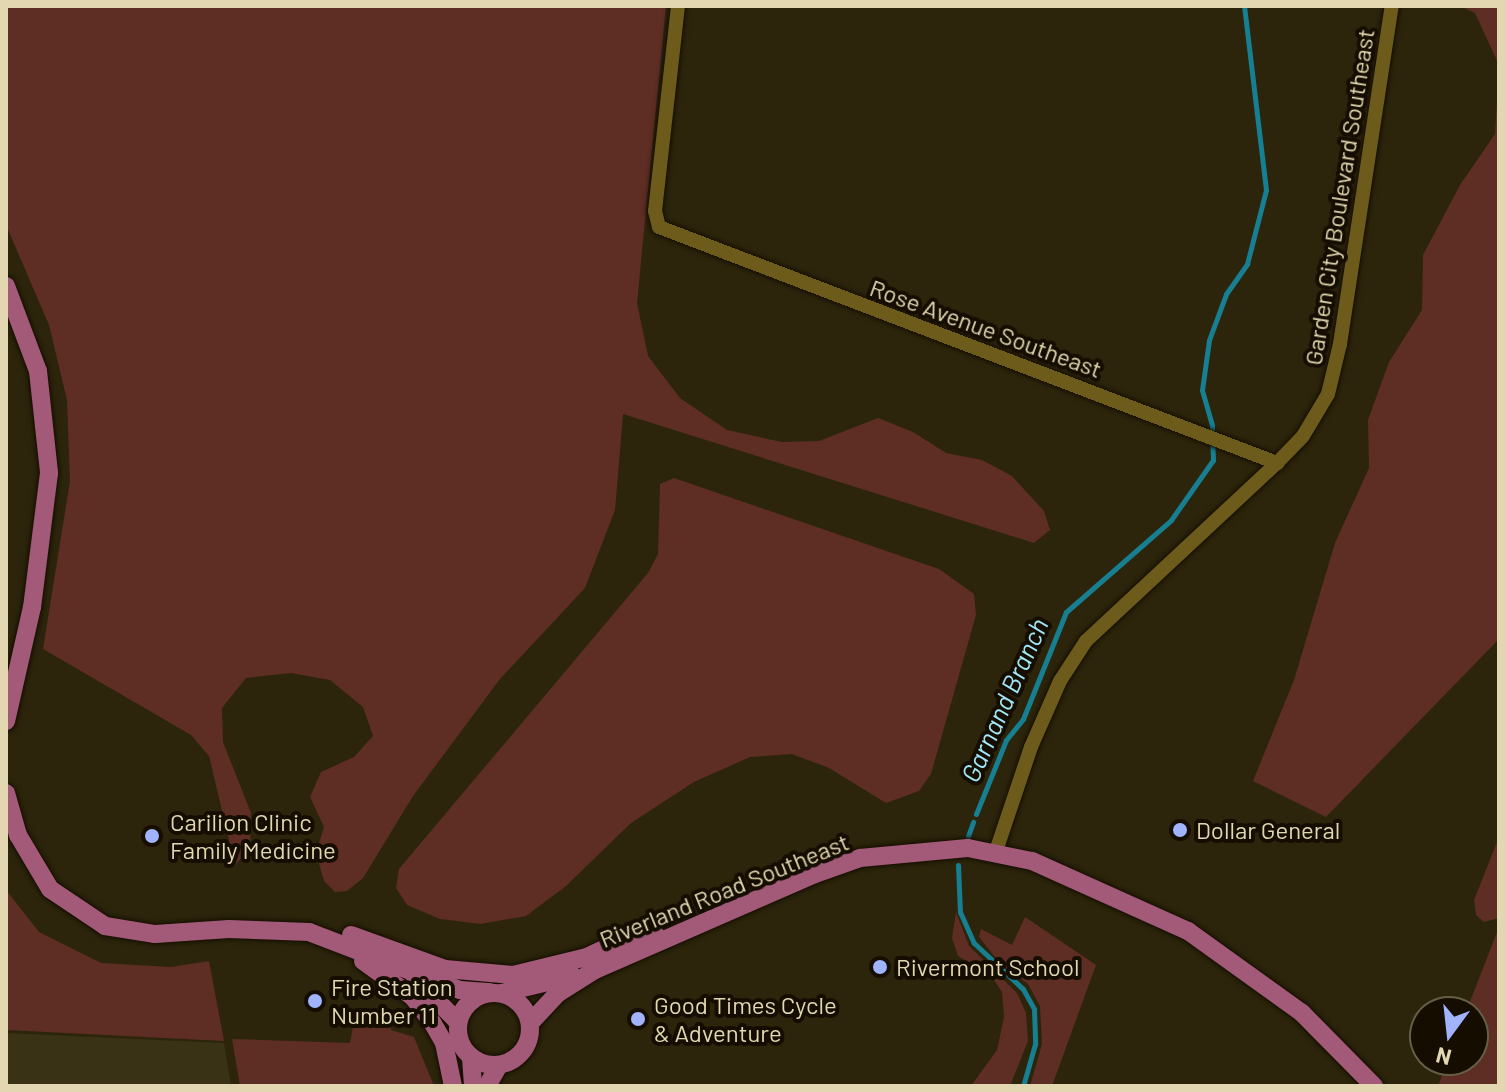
<!DOCTYPE html>
<style>
body{margin:0}
#map{position:relative;width:1505px;height:1092px;overflow:hidden;background:#2c250b;font-family:Barlow,sans-serif}
div>[style]{position:absolute}
.built>*{inset:0;background:#3a3214}
.green>*{inset:0;background:#5e2d23}
.stream>*{height:5px;margin:-2.5px;padding:0 2.5px;transform-origin:2.5px;border-radius:2.5px;background:#167f92}
.roads{filter:drop-shadow(0 0 2px #150e00) drop-shadow(0 0 2px #150e00)}
.minor>*{height:14px;margin:-7px;padding:0 7px;transform-origin:7px;border-radius:7px;background:#6d5b1b}
.major>*{height:18px;margin:-9px;padding:0 9px;transform-origin:9px;border-radius:9px;background:#a35a79}
.major>.ring{margin:-9px;padding:0;box-sizing:content-box;background:none;border:18px solid #a35a79;border-radius:50%}
.dots>*{width:22px;height:22px;translate:-50% -50%;box-sizing:border-box;border:4px solid #150e00;border-radius:50%}
span{translate:-50% -50%;white-space:nowrap;text-align:center;line-height:1.15;-webkit-text-stroke:8px #150e00;paint-order:stroke}
.street-label{font-size:24px;color:#e2d7b0}
.poi-label{font-size:24px;color:#e2d7b0}
.left{translate:0 -50%;text-align:left}
.water-label{font-size:26px;color:#a2e8f8;font-style:italic}
.frame{position:absolute;inset:0;border:8px solid #e2d7b0;pointer-events:none}
.north{position:absolute;left:1409px;top:996px;width:80px;height:80px;box-sizing:border-box;background:#150e00;border:2px solid #675e46;border-radius:50%;rotate:195deg;font-size:22px;font-weight:700;line-height:32px;text-align:center;color:#e2d7b0}
.north::after{content:'';display:block;margin:auto;width:28px;height:36px;background:#a1b3fd;clip-path:polygon(50% 0,100% 100%,50% 72%,0 100%)}
</style>
<div id="map">
<div class="built">
<i style="clip-path:polygon(6px 1033px,224px 1043px,231px 1086px,6px 1086px)"></i>
</div>
<div class="green">
<i style="clip-path:polygon(6px 6px,666px 6px,637px 303px,648px 356px,680px 398px,727px 430px,782px 442px,819px 441px,878px 418px,913px 432px,946px 453px,982px 460px,1012px 476px,1044px 511px,1050px 530px,1034px 543px,623px 414px,615px 510px,585px 588px,500px 679px,413px 796px,363px 878px,347px 891px,335px 892px,324px 881px,316px 853px,324px 827px,310px 797px,321px 772px,354px 757px,373px 736px,363px 707px,330px 680px,291px 673px,246px 678px,222px 708px,223px 742px,251px 813px,250px 849px,235px 865px,209px 756px,191px 735px,43px 649px,70px 481px,67px 400px,49px 325px,6px 225px)"></i>
<i style="clip-path:polygon(1460px 6px,1499px 6px,1499px 639px,1326px 817px,1253px 781px,1294px 680px,1335px 543px,1369px 468px,1368px 420px,1389px 362px,1422px 310px,1423px 255px,1460px 185px,1495px 134px,1499px 65px,1475px 13px)"></i>
<i style="clip-path:polygon(674px 478px,939px 569px,974px 594px,976px 615px,931px 774px,919px 791px,886px 803px,829px 768px,792px 754px,750px 757px,694px 782px,631px 823px,566px 886px,526px 916px,480px 924px,440px 919px,407px 905px,396px 888px,399px 869px,648px 573px,658px 554px,660px 484px)"></i>
<i style="clip-path:polygon(1499px 837px,1499px 918px,1484px 922px,1476px 915px,1474px 900px)"></i>
<i style="clip-path:polygon(6px 890px,39px 932px,101px 963px,171px 967px,209px 961px,224px 1041px,6px 1030px)"></i>
<i style="clip-path:polygon(956px 912px,969px 946px,1017px 993px,1026px 1013px,1028px 1041px,1010px 1086px,971px 1086px,997px 1050px,1004px 1017px,1002px 992px,992px 977px,958px 956px,952px 938px)"></i>
<i style="clip-path:polygon(1025px 917px,1096px 965px,1052px 1086px,1030px 1086px,1042px 1044px,1040px 1006px,1028px 984px,999px 962px,979px 937px,981px 929px,1012px 945px)"></i>
<i style="clip-path:polygon(1499px 927px,1499px 1086px,1438px 1086px,1448px 1060px,1473px 1060px,1473px 1012px,1466px 1012px)"></i>
<i style="clip-path:polygon(354px 1021px,391px 1021px,391px 1030px,414px 1037px,434px 1086px,240px 1086px,232px 1039px,350px 1043px)"></i>
</div>
<div class="stream">
<i style="left:976px;top:814px;width:80px;rotate:-67.9deg"></i>
<i style="left:1006px;top:740px;width:27px;rotate:-51deg"></i>
<i style="left:1023px;top:719px;width:115px;rotate:-68.1deg"></i>
<i style="left:1066px;top:612px;width:140px;rotate:-41.2deg"></i>
<i style="left:1171px;top:520px;width:73px;rotate:-55deg"></i>
<i style="left:1213px;top:460px;width:35px;rotate:-92deg"></i>
<i style="left:1212px;top:425px;width:36px;rotate:-106deg"></i>
<i style="left:1202px;top:390px;width:50px;rotate:-82deg"></i>
<i style="left:1209px;top:340px;width:49px;rotate:-69.7deg"></i>
<i style="left:1226px;top:294px;width:37px;rotate:-55deg"></i>
<i style="left:1247px;top:264px;width:76px;rotate:-75.6deg"></i>
<i style="left:1266px;top:190px;width:185px;rotate:-96.8deg"></i>
<i style="left:968px;top:836px;width:15px;rotate:-70deg"></i>
<i style="left:958px;top:865px;width:47px;rotate:87.6deg"></i>
<i style="left:960px;top:912px;width:34px;rotate:66deg"></i>
<i style="left:974px;top:943px;width:67px;rotate:43.2deg"></i>
<i style="left:1023px;top:989px;width:23px;rotate:61deg"></i>
<i style="left:1034px;top:1009px;width:35px;rotate:88deg"></i>
<i style="left:1035px;top:1044px;width:44px;rotate:105.9deg"></i>
</div>
<div class="roads">
<div class="minor">
<i style="left:678px;top:6px;width:206px;rotate:96.4deg"></i>
<i style="left:655px;top:211px;width:16px;rotate:76deg"></i>
<i style="left:659px;top:227px;width:662px;rotate:20.9deg"></i>
<i style="left:996px;top:851px;width:110px;rotate:-71.4deg"></i>
<i style="left:1031px;top:747px;width:72px;rotate:-66.3deg"></i>
<i style="left:1060px;top:681px;width:48px;rotate:-57deg"></i>
<i style="left:1086px;top:641px;width:261px;rotate:-43deg"></i>
<i style="left:1277px;top:463px;width:37px;rotate:-46deg"></i>
<i style="left:1303px;top:436px;width:49px;rotate:-59.2deg"></i>
<i style="left:1328px;top:394px;width:51px;rotate:-76.5deg"></i>
<i style="left:1340px;top:344px;width:342px;rotate:-81.3deg"></i>
</div>
<div class="major">
<i style="left:6px;top:286px;width:91px;rotate:69.4deg"></i>
<i style="left:38px;top:371px;width:103px;rotate:83.8deg"></i>
<i style="left:49px;top:473px;width:135px;rotate:97.2deg"></i>
<i style="left:32px;top:607px;width:117px;rotate:102.8deg"></i>
<i style="left:6px;top:793px;width:44px;rotate:74.1deg"></i>
<i style="left:18px;top:835px;width:63px;rotate:59.3deg"></i>
<i style="left:50px;top:889px;width:66px;rotate:33.9deg"></i>
<i style="left:105px;top:926px;width:51px;rotate:9.1deg"></i>
<i style="left:155px;top:934px;width:74px;rotate:-3.9deg"></i>
<i style="left:229px;top:929px;width:80px;rotate:2.1deg"></i>
<i style="left:309px;top:932px;width:162px;rotate:21deg"></i>
<i style="left:460px;top:990px;width:31px;rotate:4deg"></i>
<i style="left:351px;top:935px;width:100px;rotate:19.9deg"></i>
<i style="left:445px;top:969px;width:68px;rotate:5deg"></i>
<i style="left:513px;top:975px;width:76px;rotate:-13.7deg"></i>
<i style="left:587px;top:957px;width:44px;rotate:-25.4deg"></i>
<i style="left:627px;top:938px;width:29px;rotate:-6deg"></i>
<i style="left:363px;top:961px;width:62px;rotate:35.8deg"></i>
<i style="left:413px;top:997px;width:31px;rotate:53deg"></i>
<i style="left:432px;top:1022px;width:24px;rotate:60deg"></i>
<i style="left:444px;top:1043px;width:44px;rotate:78.2deg"></i>
<i style="left:415px;top:978px;width:60px;rotate:45.7deg"></i>
<i class="ring" style="left:458px;top:993px;width:54px;height:54px"></i>
<i style="left:502px;top:993px;width:73px;rotate:-13.5deg"></i>
<i style="left:530px;top:1023px;width:40px;rotate:-47deg"></i>
<i style="left:557px;top:994px;width:45px;rotate:-32.3deg"></i>
<i style="left:595px;top:970px;width:240px;rotate:-23.6deg"></i>
<i style="left:815px;top:874px;width:48px;rotate:-19.6deg"></i>
<i style="left:860px;top:858px;width:108px;rotate:-5.3deg"></i>
<i style="left:968px;top:848px;width:65px;rotate:11.5deg"></i>
<i style="left:1032px;top:861px;width:171px;rotate:24.2deg"></i>
<i style="left:1188px;top:931px;width:140px;rotate:35.7deg"></i>
<i style="left:1302px;top:1013px;width:103px;rotate:45.4deg"></i>
<i style="left:471px;top:1057px;width:29px;rotate:86deg"></i>
<i style="left:487px;top:1086px;width:24px;rotate:-60deg"></i>
</div>
</div>
<div class="dots">
<i style="left:1180px;top:830px;background:#a1b3fd"></i>
<i style="left:152px;top:836px;background:#a1b3fd"></i>
<i style="left:880px;top:967px;background:#a1b3fd"></i>
<i style="left:315px;top:1001px;background:#a1b3fd"></i>
<i style="left:638px;top:1019px;background:#a1b3fd"></i>
</div>
<div class="street-label">
<span style="left:1339px;top:197px;rotate:-81deg">Garden City Boulevard Southeast</span>
<span style="left:986px;top:328px;rotate:20deg">Rose Avenue Southeast</span>
<span style="left:724px;top:890px;rotate:-22deg">Riverland Road Southeast</span>
</div>
<div class="poi-label">
<span class="left" style="left:170px;top:836px">Carilion Clinic<br>Family Medicine</span>
<span class="left" style="left:1196px;top:830px">Dollar General</span>
<span class="left" style="left:896px;top:967px">Rivermont School</span>
<span class="left" style="left:331px;top:1001px">Fire Station<br>Number 11</span>
<span class="left" style="left:654px;top:1019px">Good Times Cycle<br>&amp; Adventure</span>
</div>
<div class="water-label">
<span style="left:1004px;top:700px;rotate:-66deg">Garnand Branch</span>
</div>
<div class="frame"></div>
<div class="north">N</div>
</div>
